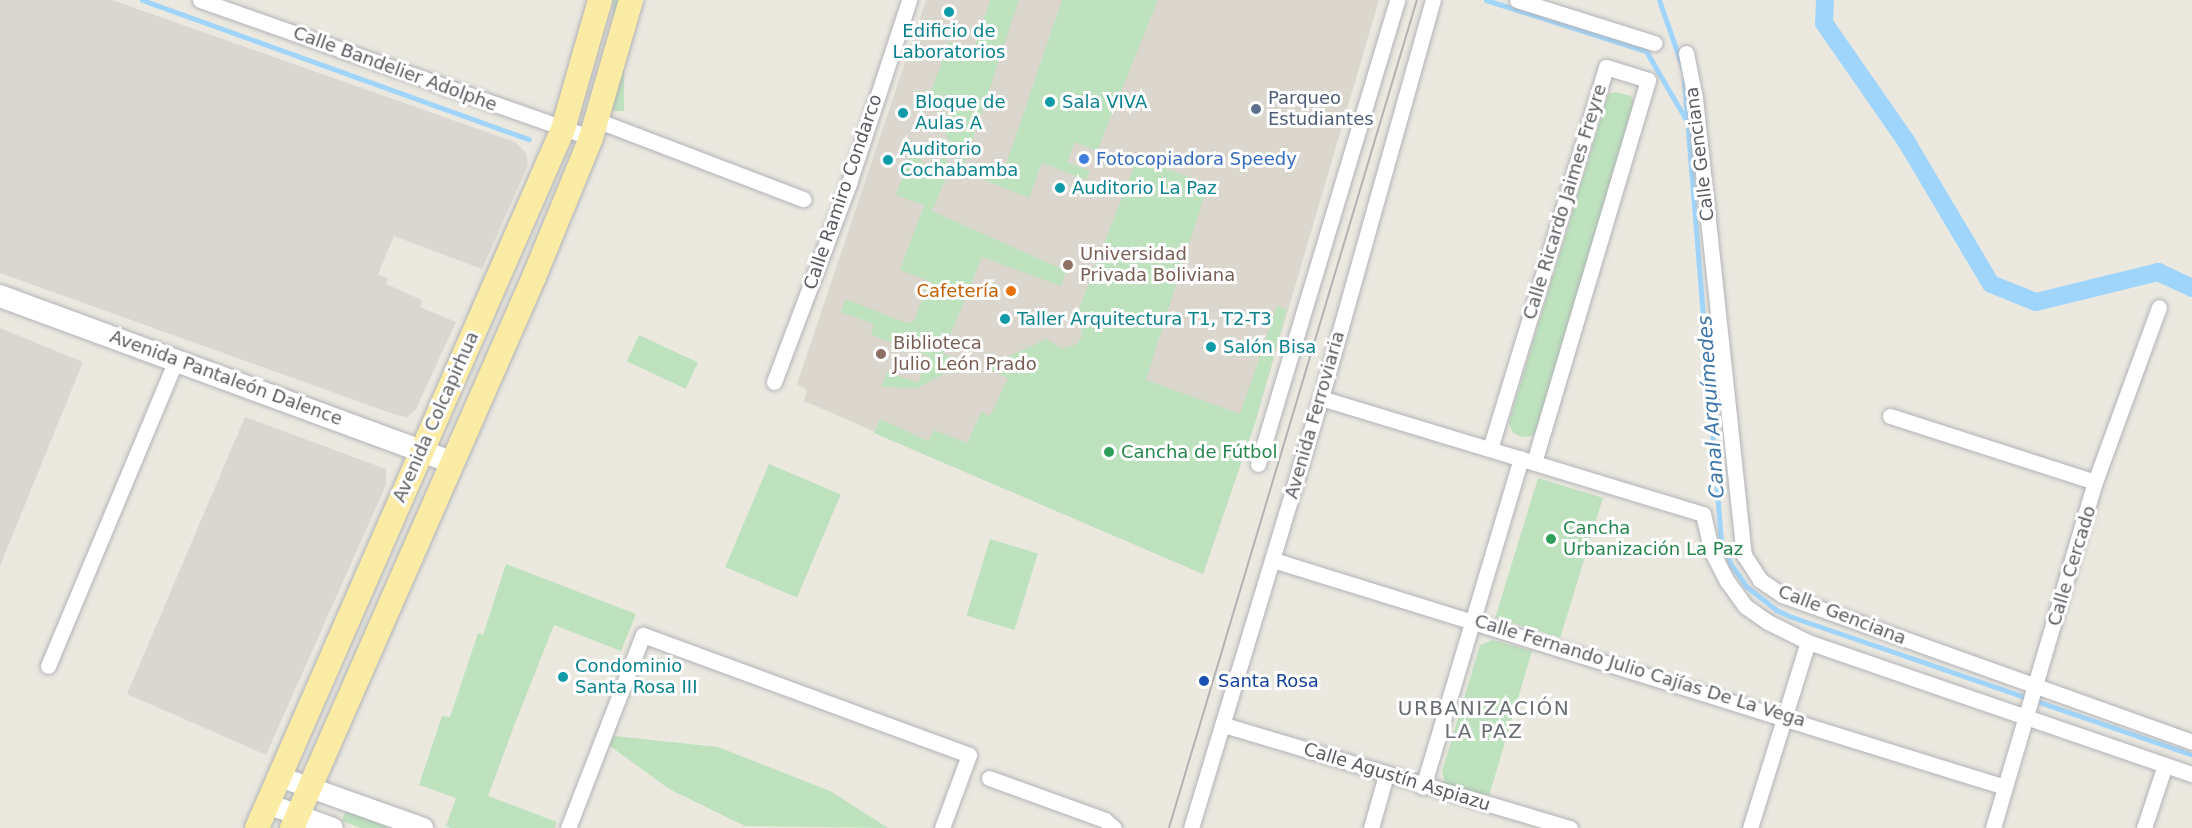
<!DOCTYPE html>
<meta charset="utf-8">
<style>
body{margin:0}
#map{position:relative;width:2192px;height:828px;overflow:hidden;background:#ebe8e0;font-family:"DejaVu Sans",sans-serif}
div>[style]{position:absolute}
.industrial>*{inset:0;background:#dad7d2}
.education>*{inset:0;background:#dbd7ce}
.green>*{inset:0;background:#bde2bd;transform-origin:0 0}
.stream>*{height:5px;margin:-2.5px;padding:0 2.5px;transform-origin:2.5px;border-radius:2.5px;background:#a0d5fb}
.canal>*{height:18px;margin:-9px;padding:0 9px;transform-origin:9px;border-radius:9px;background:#a0d5fb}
.roads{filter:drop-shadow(0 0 2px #b1b3b7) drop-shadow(0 0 2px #b1b3b7)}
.minor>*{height:15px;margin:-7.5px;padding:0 7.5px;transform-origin:7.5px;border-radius:7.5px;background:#fff}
.tertiary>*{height:20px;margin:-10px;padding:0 10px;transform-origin:10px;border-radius:10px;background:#fff}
.secondary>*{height:22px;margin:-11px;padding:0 11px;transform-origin:11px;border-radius:11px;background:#fff}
.primary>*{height:24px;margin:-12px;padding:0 12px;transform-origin:12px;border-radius:12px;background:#fbeca5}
.tram>*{height:1.5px;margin:-0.75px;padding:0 0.75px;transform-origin:0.75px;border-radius:0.75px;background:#b1b2b2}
.dots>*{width:16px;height:16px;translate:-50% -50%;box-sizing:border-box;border:3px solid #fff;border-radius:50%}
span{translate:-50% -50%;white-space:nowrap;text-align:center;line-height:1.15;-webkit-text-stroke:6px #fff;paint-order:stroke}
.culture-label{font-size:18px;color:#0d838f}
.left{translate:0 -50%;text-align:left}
.street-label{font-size:18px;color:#595c60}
.service-label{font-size:18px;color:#4e5e75}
.shop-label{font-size:18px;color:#366cbe}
.education-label{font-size:18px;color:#785e54}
.food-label{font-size:18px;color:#c56008}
.right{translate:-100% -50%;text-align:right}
.leisure-label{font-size:18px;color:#27864d}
.transit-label{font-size:18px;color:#164399}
.water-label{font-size:20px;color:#3f76ac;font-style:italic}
.neighbourhood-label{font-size:20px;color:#6a6e72;letter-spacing:1.5px}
</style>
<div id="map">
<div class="industrial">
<i style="clip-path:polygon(0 0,112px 0,515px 142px,526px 153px,528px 165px,482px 269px,394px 236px,378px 274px,388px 279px,386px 284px,422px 300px,420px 307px,456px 322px,416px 409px,407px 417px,396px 415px,0 273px)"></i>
<i style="clip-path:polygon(0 328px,83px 362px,0 566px)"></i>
<i style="clip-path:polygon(245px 417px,386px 469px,386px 485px,266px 755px,127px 694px)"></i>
</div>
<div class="education">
<i style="clip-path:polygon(926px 0,1379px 0,1256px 420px,1203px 574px,804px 401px,807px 390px,797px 384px)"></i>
</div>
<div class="green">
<i style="left:613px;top:0;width:11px;height:111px"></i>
<i style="clip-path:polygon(990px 0,1019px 0,965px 163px,1002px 176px,1062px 0,1158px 0,1097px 151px,1075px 142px,1067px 162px,1090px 171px,1087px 180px,1042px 163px,1029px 198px,960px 170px,944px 129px,951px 107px,937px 103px,930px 95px,949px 42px,974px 49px)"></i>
<i style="clip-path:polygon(1616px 92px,1631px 96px,1634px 104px,1537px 430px,1532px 436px,1521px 437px,1512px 432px,1509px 422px,1608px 94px)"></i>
<i style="clip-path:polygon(913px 146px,925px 168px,946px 157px,948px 174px,932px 211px,1066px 271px,1061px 286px,982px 257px,943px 353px,965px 363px,917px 388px,881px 387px,887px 372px,918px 383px,927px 355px,871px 335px,874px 324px,841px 312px,846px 299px,906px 323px,914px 321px,929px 281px,900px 270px,924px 205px,896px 195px)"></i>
<i style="clip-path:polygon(1137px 158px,1208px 184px,1146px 380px,1240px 414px,1277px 306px,1287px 309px,1256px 420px,1203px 574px,874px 433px,880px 419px,928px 441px,934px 430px,967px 443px,981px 412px,990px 416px,1008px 378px,985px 367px,1047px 339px,1062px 349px,1077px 344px,1082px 336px,1078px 311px)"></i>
<i style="left:639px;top:335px;width:65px;height:29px;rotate:25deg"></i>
<i style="left:769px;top:464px;width:78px;height:112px;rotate:23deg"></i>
<i style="left:1538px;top:478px;width:68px;height:146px;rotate:17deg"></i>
<i style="left:990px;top:539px;width:50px;height:80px;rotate:17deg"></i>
<i style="clip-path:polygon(506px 564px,636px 614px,621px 651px,554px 625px,514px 726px,488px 796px,557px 822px,554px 828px,451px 828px,446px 826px,456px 798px,419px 785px,442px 716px,450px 717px,478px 633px,483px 635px)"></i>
<i style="clip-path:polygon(1493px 640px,1532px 651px,1489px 796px,1446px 785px,1442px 772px,1480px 645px)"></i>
<i style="clip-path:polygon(614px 736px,718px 747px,830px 791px,888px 828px,745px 826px,669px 789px,610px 746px)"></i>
<i style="clip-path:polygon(346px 809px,400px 828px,361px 828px,342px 821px)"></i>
</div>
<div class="stream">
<i style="left:142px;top:0;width:411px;rotate:19.8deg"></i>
<i style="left:1486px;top:0;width:168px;rotate:17.7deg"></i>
<i style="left:1646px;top:51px;width:86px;rotate:59.8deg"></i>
<i style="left:1659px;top:0;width:70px;rotate:70.8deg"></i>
<i style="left:1684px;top:81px;width:459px;rotate:85.4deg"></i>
<i style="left:1721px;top:539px;width:26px;rotate:69deg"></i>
<i style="left:1730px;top:563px;width:29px;rotate:55deg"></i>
<i style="left:1747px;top:587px;width:37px;rotate:38deg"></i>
<i style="left:1776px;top:610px;width:17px;rotate:24deg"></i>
<i style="left:1792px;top:617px;width:423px;rotate:19deg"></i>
</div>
<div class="canal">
<i style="left:1825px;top:0;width:23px;rotate:92deg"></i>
<i style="left:1824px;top:23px;width:144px;rotate:55.2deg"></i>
<i style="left:1906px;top:141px;width:166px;rotate:59.3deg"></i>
<i style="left:1991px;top:284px;width:48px;rotate:21.8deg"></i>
<i style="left:2036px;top:302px;width:126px;rotate:-13.8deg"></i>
<i style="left:2158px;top:272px;width:38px;rotate:25deg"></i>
</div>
<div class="roads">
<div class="minor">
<i style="left:200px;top:0;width:415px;rotate:19.4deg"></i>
<i style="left:1517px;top:0;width:144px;rotate:17.4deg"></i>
<i style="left:1686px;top:53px;width:46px;rotate:78.7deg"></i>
<i style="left:1695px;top:98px;width:460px;rotate:83.9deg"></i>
<i style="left:1744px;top:555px;width:30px;rotate:57deg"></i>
<i style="left:1760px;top:580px;width:27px;rotate:34deg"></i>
<i style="left:1782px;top:595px;width:436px;rotate:19.7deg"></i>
<i style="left:596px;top:120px;width:222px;rotate:20.9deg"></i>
<i style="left:774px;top:382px;width:213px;rotate:-69.3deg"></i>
<i style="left:849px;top:183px;width:193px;rotate:-71.8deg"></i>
<i style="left:1321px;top:398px;width:399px;rotate:16.9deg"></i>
<i style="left:1703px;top:514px;width:37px;rotate:77deg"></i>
<i style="left:1711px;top:550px;width:35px;rotate:63deg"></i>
<i style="left:1727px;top:581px;width:31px;rotate:54deg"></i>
<i style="left:1745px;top:606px;width:28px;rotate:35deg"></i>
<i style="left:1768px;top:622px;width:45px;rotate:26.6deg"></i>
<i style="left:1808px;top:642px;width:406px;rotate:19deg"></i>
<i style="left:1890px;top:416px;width:215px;rotate:17.8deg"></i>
<i style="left:1490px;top:449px;width:399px;rotate:-73.1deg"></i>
<i style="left:1606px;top:67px;width:44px;rotate:17.2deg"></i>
<i style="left:1648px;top:80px;width:399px;rotate:106.6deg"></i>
<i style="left:1258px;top:464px;width:484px;rotate:-73.3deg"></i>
<i style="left:1273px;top:560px;width:766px;rotate:17.23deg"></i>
<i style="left:48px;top:666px;width:332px;rotate:-67.3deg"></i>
<i style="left:1224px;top:725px;width:361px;rotate:16.6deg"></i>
<i style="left:989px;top:778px;width:123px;rotate:19.9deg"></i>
<i style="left:1105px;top:820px;width:12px;rotate:42deg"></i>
<i style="left:1423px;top:787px;width:343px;rotate:-73.4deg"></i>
<i style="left:568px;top:828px;width:207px;rotate:-68.8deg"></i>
<i style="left:643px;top:635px;width:347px;rotate:20.2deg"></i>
<i style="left:969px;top:755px;width:78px;rotate:110.3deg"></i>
<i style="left:1191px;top:828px;width:449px;rotate:-73.2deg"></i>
<i style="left:1321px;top:398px;width:413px;rotate:-74.3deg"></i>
<i style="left:1371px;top:828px;width:55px;rotate:-74.2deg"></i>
<i style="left:1750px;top:828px;width:195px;rotate:-72.7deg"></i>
<i style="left:1993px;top:828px;width:361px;rotate:-73.6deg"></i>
<i style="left:2095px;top:482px;width:186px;rotate:-69.9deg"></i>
<i style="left:2144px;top:828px;width:66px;rotate:-71.6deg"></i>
</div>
<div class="tertiary">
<i style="left:280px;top:777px;width:152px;rotate:19.6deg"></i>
<i style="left:268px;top:804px;width:69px;rotate:20.3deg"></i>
</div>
<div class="secondary">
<i style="left:0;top:296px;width:482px;rotate:20.2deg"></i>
</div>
<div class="primary">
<i style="left:257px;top:828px;width:763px;rotate:-66.36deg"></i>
<i style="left:563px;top:129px;width:134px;rotate:-74deg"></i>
<i style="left:292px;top:828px;width:602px;rotate:-66.29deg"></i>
<i style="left:534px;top:277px;width:150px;rotate:-67.7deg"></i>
<i style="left:591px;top:138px;width:144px;rotate:-73.8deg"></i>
</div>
</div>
<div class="tram">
<i style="left:1169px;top:828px;width:864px;rotate:-73.33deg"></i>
</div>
<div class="dots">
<i style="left:949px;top:12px;background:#0f9aa8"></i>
<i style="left:1050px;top:102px;background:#0f9aa8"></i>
<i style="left:1256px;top:109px;background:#5c6f8a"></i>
<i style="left:903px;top:113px;background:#0f9aa8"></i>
<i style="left:1084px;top:159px;background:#3f7fe0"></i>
<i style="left:888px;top:160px;background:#0f9aa8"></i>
<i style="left:1060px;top:188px;background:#0f9aa8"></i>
<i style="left:1068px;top:265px;background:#8d6e63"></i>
<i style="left:1011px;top:291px;background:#e8710a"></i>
<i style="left:1005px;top:319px;background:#0f9aa8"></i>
<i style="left:1211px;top:347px;background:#0f9aa8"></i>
<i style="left:881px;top:354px;background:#8d6e63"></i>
<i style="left:1109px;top:452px;background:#2e9e5b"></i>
<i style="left:1551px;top:539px;background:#2e9e5b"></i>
<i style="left:563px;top:677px;background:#0f9aa8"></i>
<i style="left:1204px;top:681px;background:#1a4fb4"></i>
</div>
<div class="culture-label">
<span style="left:949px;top:42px">Edificio de<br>Laboratorios</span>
<span class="left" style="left:1062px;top:102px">Sala VIVA</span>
<span class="left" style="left:915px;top:113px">Bloque de<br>Aulas A</span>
<span class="left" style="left:900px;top:160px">Auditorio<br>Cochabamba</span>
<span class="left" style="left:1072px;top:188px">Auditorio La Paz</span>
<span class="left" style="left:1017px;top:319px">Taller Arquitectura T1, T2-T3</span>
<span class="left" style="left:1223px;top:347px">Salón Bisa</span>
<span class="left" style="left:575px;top:677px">Condominio<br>Santa Rosa III</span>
</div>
<div class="street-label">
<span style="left:395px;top:69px;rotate:20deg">Calle Bandelier Adolphe</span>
<span style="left:1700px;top:154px;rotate:-97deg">Calle Genciana</span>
<span style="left:843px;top:192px;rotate:-71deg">Calle Ramiro Condarco</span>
<span style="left:1565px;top:202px;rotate:-73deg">Calle Ricardo Jaimes Freyre</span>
<span style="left:226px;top:378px;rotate:20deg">Avenida Pantaleón Dalence</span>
<span style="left:1315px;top:415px;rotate:-74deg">Avenida Ferroviaria</span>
<span style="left:436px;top:417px;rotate:-66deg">Avenida Colcapirhua</span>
<span style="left:2072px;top:566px;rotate:-73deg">Calle Cercado</span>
<span style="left:1842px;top:615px;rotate:21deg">Calle Genciana</span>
<span style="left:1640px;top:671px;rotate:17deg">Calle Fernando Julio Cajías De La Vega</span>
<span style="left:1397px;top:777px;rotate:17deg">Calle Agustín Aspiazu</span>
</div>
<div class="service-label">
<span class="left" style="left:1268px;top:109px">Parqueo<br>Estudiantes</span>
</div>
<div class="shop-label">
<span class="left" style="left:1096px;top:159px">Fotocopiadora Speedy</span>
</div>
<div class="education-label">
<span class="left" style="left:1080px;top:265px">Universidad<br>Privada Boliviana</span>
<span class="left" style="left:893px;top:354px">Biblioteca<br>Julio León Prado</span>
</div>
<div class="food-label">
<span class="right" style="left:999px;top:291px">Cafetería</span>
</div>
<div class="leisure-label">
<span class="left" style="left:1121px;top:452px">Cancha de Fútbol</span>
<span class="left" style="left:1563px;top:539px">Cancha<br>Urbanización La Paz</span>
</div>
<div class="transit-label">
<span class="left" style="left:1218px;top:681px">Santa Rosa</span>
</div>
<div class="water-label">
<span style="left:1711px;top:407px;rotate:-94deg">Canal Arquímedes</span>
</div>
<div class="neighbourhood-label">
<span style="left:1484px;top:720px">URBANIZACIÓN<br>LA PAZ</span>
</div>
</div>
